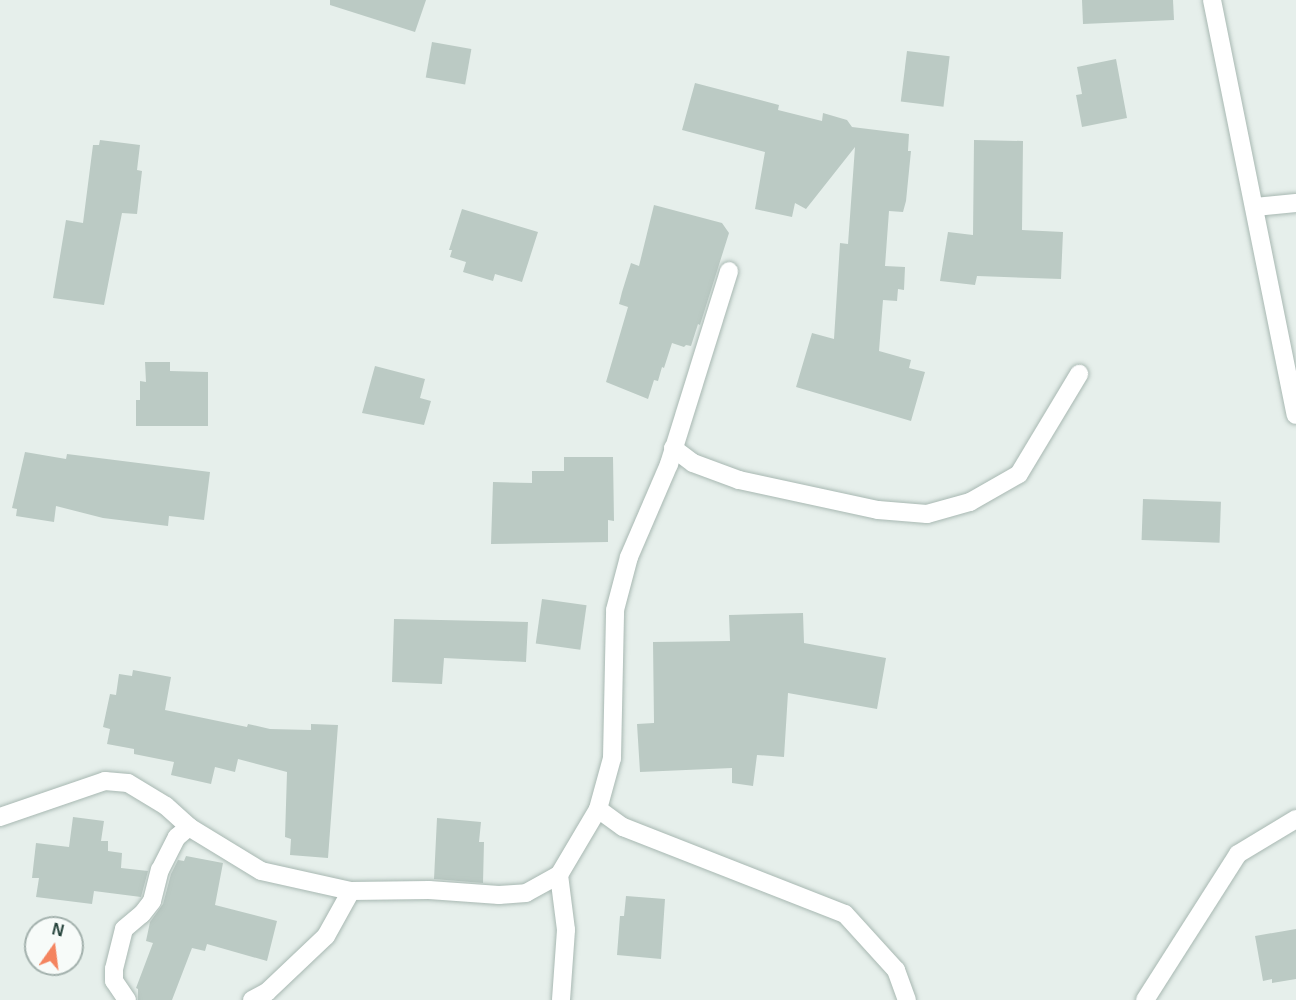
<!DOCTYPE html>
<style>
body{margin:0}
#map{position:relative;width:1296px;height:1000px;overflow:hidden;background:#e6efeb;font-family:Helvetica,sans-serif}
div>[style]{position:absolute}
.building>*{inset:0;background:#bbcac4;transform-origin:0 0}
.roads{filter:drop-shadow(0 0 2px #a8b8b2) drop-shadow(0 0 2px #a8b8b2)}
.minor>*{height:18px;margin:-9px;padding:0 9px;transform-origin:9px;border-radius:9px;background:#fff}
.secondary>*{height:18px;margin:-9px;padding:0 9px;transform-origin:9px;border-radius:9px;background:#fff}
span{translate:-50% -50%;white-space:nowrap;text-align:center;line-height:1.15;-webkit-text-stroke:5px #f7fbf9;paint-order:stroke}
.north{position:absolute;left:24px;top:916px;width:60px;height:60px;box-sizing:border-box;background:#f7fbf9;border:2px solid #a3b1ad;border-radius:50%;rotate:14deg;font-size:16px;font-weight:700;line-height:24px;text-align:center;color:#24423a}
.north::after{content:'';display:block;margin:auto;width:21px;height:27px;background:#f4845f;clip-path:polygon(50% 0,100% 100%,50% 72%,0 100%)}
</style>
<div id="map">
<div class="building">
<i style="clip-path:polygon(330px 0,426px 0,415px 32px,330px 5px)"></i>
<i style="clip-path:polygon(1082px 0,1173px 0,1174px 20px,1083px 24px)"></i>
<i style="left:432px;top:42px;width:40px;height:36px;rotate:10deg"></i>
<i style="left:907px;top:51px;width:43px;height:51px;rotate:7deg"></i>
<i style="clip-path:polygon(1116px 59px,1127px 118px,1082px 127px,1076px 95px,1082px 94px,1077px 67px)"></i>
<i style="clip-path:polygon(695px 83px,779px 105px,778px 110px,822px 121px,823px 113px,847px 120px,852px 127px,909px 134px,908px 151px,911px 151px,906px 201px,903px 212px,889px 211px,885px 266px,905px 267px,904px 290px,898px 289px,897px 301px,883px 300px,879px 351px,911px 360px,909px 368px,925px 372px,911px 421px,796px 387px,812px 333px,834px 339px,840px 243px,848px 244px,855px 147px,806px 209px,795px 203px,792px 217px,755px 209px,765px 152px,682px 130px)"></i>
<i style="clip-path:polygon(100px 140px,140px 145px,137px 170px,142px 171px,137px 214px,122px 213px,104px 305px,53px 298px,66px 220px,83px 223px,93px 145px,99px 145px)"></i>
<i style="clip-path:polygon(974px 140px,1023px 141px,1022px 230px,1063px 232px,1061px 279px,977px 276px,975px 285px,940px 281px,948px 232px,973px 235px)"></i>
<i style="clip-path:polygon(654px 205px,722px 223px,729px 233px,700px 325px,698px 324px,691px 346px,686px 345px,684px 347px,672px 343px,664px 368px,662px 367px,658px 381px,654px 380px,648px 399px,606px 382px,628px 307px,619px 304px,622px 292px,631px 263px,639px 266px)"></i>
<i style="clip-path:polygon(462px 209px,538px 232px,522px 282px,495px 274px,493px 281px,463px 272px,466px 262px,450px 257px,452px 250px,449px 250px)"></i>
<i style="clip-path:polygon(145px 362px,170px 362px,170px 371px,208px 372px,208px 426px,136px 426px,136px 400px,140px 400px,140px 381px,146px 382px)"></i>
<i style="clip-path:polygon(375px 366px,425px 379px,420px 398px,431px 401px,424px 425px,362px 413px)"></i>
<i style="clip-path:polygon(25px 452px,66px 459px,67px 454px,210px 472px,204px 520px,169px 516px,168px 526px,103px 518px,56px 506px,54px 522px,16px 516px,17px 509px,12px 508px)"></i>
<i style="clip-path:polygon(564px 457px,613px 457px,614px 521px,608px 520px,608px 542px,491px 544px,493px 482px,532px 483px,532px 471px,564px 471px)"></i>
<i style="left:1143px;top:499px;width:78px;height:41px;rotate:2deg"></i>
<i style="left:542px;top:599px;width:45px;height:45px;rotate:8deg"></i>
<i style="clip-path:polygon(803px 613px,804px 643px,886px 658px,877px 709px,788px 693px,784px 757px,757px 755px,753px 786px,732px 783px,732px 768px,640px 772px,637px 724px,654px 723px,653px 642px,730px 641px,729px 615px)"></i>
<i style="clip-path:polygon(394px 619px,528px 622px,526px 662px,444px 658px,442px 684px,392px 682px)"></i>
<i style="clip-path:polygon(133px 670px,171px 677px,165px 710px,247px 727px,248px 724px,270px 729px,311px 730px,311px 724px,338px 725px,328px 858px,290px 855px,291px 839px,285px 837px,287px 772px,238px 759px,235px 772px,215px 767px,211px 784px,171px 775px,174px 762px,134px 754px,134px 749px,107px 744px,110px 729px,103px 727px,110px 694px,116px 695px,119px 674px,132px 676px)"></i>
<i style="clip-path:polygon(73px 817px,104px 821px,101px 841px,108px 841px,108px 851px,122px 853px,121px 868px,148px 871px,141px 897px,94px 891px,92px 904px,36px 897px,39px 878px,32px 878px,36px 843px,69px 847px)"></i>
<i style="clip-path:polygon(437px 818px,481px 822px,479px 842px,484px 842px,483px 883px,434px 879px)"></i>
<i style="clip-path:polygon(186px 856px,223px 863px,215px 905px,277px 921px,267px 961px,207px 944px,205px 951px,192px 948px,172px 1000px,138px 1000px,138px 989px,136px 988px,153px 943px,146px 941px,150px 922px,163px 904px,171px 874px,178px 860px,184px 861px)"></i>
<i style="clip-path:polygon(626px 896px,665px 899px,661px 959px,617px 955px,620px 916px,624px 916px)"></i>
<i style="clip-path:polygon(1296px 929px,1296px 979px,1272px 983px,1272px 979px,1263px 981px,1255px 936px)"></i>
</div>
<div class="roads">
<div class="minor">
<i style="left:1255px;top:207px;width:41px;rotate:-5.6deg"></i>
<i style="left:673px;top:448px;width:25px;rotate:37deg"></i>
<i style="left:693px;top:463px;width:49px;rotate:20.3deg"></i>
<i style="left:739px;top:480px;width:142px;rotate:12.2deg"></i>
<i style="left:878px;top:510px;width:49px;rotate:4.7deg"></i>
<i style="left:927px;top:514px;width:45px;rotate:-15.6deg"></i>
<i style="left:970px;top:502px;width:56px;rotate:-29.7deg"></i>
<i style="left:1019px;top:474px;width:117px;rotate:-59deg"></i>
<i style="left:598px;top:809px;width:31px;rotate:36deg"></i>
<i style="left:623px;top:827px;width:238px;rotate:21.4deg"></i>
<i style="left:845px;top:914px;width:76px;rotate:47.7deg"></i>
<i style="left:896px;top:970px;width:32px;rotate:70deg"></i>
<i style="left:0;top:817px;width:111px;rotate:-18.9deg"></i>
<i style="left:105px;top:781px;width:23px;rotate:5deg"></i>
<i style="left:128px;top:783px;width:44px;rotate:31.2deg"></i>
<i style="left:166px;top:806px;width:31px;rotate:42deg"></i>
<i style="left:189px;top:827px;width:84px;rotate:31.4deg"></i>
<i style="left:261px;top:871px;width:92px;rotate:12.5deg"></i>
<i style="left:351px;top:891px;width:78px;rotate:-0.7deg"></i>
<i style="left:429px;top:890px;width:70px;rotate:4.1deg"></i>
<i style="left:499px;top:895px;width:27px;rotate:-4deg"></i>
<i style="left:526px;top:893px;width:38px;rotate:-29deg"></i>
<i style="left:559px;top:875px;width:77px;rotate:-59.4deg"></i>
<i style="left:598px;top:809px;width:53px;rotate:-74.6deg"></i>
<i style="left:612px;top:758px;width:148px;rotate:-88.8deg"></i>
<i style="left:615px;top:610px;width:55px;rotate:-75.2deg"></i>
<i style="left:629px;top:557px;width:101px;rotate:-66.7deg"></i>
<i style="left:669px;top:464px;width:202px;rotate:-72.7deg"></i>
<i style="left:559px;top:875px;width:55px;rotate:82.7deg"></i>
<i style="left:566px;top:930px;width:70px;rotate:94.1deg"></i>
<i style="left:127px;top:1000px;width:23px;rotate:-124deg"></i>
<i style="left:114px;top:981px;width:12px;rotate:-90deg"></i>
<i style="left:114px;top:969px;width:41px;rotate:-76deg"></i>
<i style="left:124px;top:929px;width:23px;rotate:-40deg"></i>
<i style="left:142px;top:914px;width:16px;rotate:-52deg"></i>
<i style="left:152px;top:901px;width:32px;rotate:-76deg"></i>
<i style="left:160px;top:870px;width:37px;rotate:-63deg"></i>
<i style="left:177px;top:837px;width:16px;rotate:-40deg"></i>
<i style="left:252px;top:1000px;width:17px;rotate:-28deg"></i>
<i style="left:267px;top:992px;width:81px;rotate:-43.5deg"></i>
<i style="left:326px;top:936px;width:51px;rotate:-60.9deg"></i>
<i style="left:1145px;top:1000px;width:173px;rotate:-57.5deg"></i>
<i style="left:1238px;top:854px;width:68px;rotate:-31.1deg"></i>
</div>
<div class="secondary">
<i style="left:1212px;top:0;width:423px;rotate:78.6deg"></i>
</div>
</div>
<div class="north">N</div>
</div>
